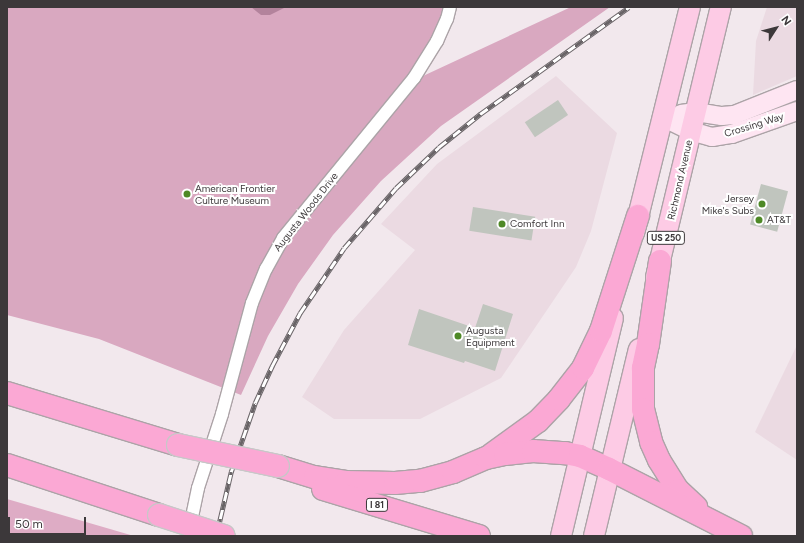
<!DOCTYPE html>
<style>
body{margin:0}
#map{position:relative;width:804px;height:543px;overflow:hidden;background:#f2e8ed;font-family:Figtree,sans-serif}
div>[style]{position:absolute}
.built>*{inset:0;background:#ebdae2}
.green>*{inset:0;background:#d9a8c0}
.forest>*{inset:0;background:#deacc5}
.water>*{inset:0;background:#b3839c}
.building>*{inset:0;background:#c0c5be;transform-origin:0 0}
.roads{filter:drop-shadow(1px 0 #aca3a7) drop-shadow(-1px 0 #aca3a7) drop-shadow(0 1px #aca3a7) drop-shadow(0 -1px #aca3a7)}
.street>*{height:12px;margin:-6px;padding:0 6px;transform-origin:6px;border-radius:6px;background:#fff}
.secondary>*{height:18px;margin:-9px;padding:0 9px;transform-origin:9px;border-radius:9px;background:#fee5f2}
.primary>*{height:20px;margin:-10px;padding:0 10px;transform-origin:10px;border-radius:10px;background:#fdcbe5}
.highway>*{height:22px;margin:-11px;padding:0 11px;transform-origin:11px;border-radius:11px;background:#fba8d4}
.rail>*{height:4.5px;margin-top:-2.25px;transform-origin:0;background:repeating-linear-gradient(90deg,#fff 0 9px,#696467 0 18px);box-sizing:border-box;border-block:1px solid #696467}
.bridges{filter:drop-shadow(1px 0 #c8c7c8) drop-shadow(-1px 0 #c8c7c8) drop-shadow(0 1px #c8c7c8) drop-shadow(0 -1px #c8c7c8)}
.highway-bridge>*{height:22px;margin:-11px;padding:0 11px;transform-origin:11px;border-radius:11px;background:#fba8d4}
.dots>*{width:11px;height:11px;translate:-50% -50%;box-sizing:border-box;border:2px solid #fff;border-radius:50%}
span{translate:-50% -50%;white-space:nowrap;text-align:center;line-height:1.15;-webkit-text-stroke:4px #fff;paint-order:stroke}
.shield-label span{padding:1px 3px;background:#fff;border:1px solid;border-radius:3px;-webkit-text-stroke-width:0}
.shield-label{font-size:9px;color:#3c383a;font-weight:700}
.street-label{font-size:10px;color:#3c383a}
.poi-label{font-size:10px;color:#3c383a}
.left{translate:0 -50%;text-align:left}
.right{translate:-100% -50%;text-align:right}
.frame{position:absolute;inset:0;border:8px solid #3c383a;pointer-events:none}
.north{position:absolute;left:756px;top:8px;width:40px;height:40px;-webkit-text-stroke:3px #fff;paint-order:stroke;rotate:54deg;font-size:11px;font-weight:700;line-height:16px;text-align:center;color:#3c383a}
.north::after{content:'';display:block;margin:auto;width:14px;height:18px;background:#3c383a;clip-path:polygon(50% 0,100% 100%,50% 72%,0 100%)}
.scale{position:absolute;left:8px;top:517px;width:78px;height:18px;box-sizing:border-box;border:2px solid #3c383a;border-top:0;padding-left:5px;font-size:12px;line-height:14px;white-space:nowrap;color:#3c383a;-webkit-text-stroke:3px #fff;paint-order:stroke}
</style>
<div id="map">
<div class="built">
<i style="clip-path:polygon(767px 7px,797px 7px,797px 76px,753px 95px,756px 41px)"></i>
<i style="clip-path:polygon(556px 76px,617px 133px,591px 231px,576px 267px,501px 378px,420px 419px,334px 419px,302px 397px,344px 330px,415px 250px,381px 224px,437px 164px)"></i>
<i style="clip-path:polygon(797px 345px,797px 460px,755px 432px)"></i>
</div>
<div class="green">
<i style="clip-path:polygon(7px 7px,455px 7px,444px 42px,423px 76px,571px 7px,610px 7px,441px 126px,381px 181px,333px 235px,298px 284px,268px 336px,241px 395px,99px 339px,7px 315px)"></i>
</div>
<div class="forest">
<i style="clip-path:polygon(7px 499px,134px 536px,7px 536px)"></i>
</div>
<div class="water">
<i style="clip-path:polygon(251px 7px,286px 7px,270px 15px,261px 15px)"></i>
</div>
<div class="building">
<i style="left:558px;top:100px;width:18px;height:40px;rotate:56deg"></i>
<i style="left:761px;top:184px;width:28px;height:42px;rotate:15deg"></i>
<i style="left:473px;top:207px;width:63px;height:24px;rotate:9deg"></i>
<i style="clip-path:polygon(483px 304px,513px 314px,495px 371px,465px 361px,464px 363px,408px 345px,419px 309px,475px 328px)"></i>
</div>
<div class="roads">
<div class="street">
<i style="left:188px;top:536px;width:49px;rotate:-78.2deg"></i>
<i style="left:198px;top:488px;width:78px;rotate:-72deg"></i>
<i style="left:222px;top:414px;width:115px;rotate:-74.9deg"></i>
<i style="left:252px;top:303px;width:37px;rotate:-68deg"></i>
<i style="left:266px;top:269px;width:35px;rotate:-61deg"></i>
<i style="left:283px;top:238px;width:207px;rotate:-50.7deg"></i>
<i style="left:414px;top:78px;width:44px;rotate:-58.1deg"></i>
<i style="left:437px;top:41px;width:24px;rotate:-66deg"></i>
<i style="left:447px;top:19px;width:12px;rotate:-76deg"></i>
</div>
<div class="secondary">
<i style="left:681px;top:114px;width:15px;rotate:-8deg"></i>
<i style="left:696px;top:112px;width:26px;rotate:9deg"></i>
<i style="left:722px;top:116px;width:12px;rotate:-5deg"></i>
<i style="left:734px;top:115px;width:68px;rotate:-21.6deg"></i>
<i style="left:662px;top:117px;width:32px;rotate:26deg"></i>
<i style="left:691px;top:131px;width:22px;rotate:16deg"></i>
<i style="left:712px;top:137px;width:20px;rotate:-9deg"></i>
<i style="left:732px;top:134px;width:69px;rotate:-19.5deg"></i>
</div>
<div class="primary">
<i style="left:634px;top:233px;width:233px;rotate:-76.1deg"></i>
<i style="left:656px;top:277px;width:278px;rotate:-76.5deg"></i>
<i style="left:561px;top:536px;width:224px;rotate:-76.6deg"></i>
<i style="left:594px;top:536px;width:192px;rotate:-76.5deg"></i>
</div>
<div class="highway">
<i style="left:660px;top:261px;width:84px;rotate:98.2deg"></i>
<i style="left:648px;top:344px;width:25px;rotate:102deg"></i>
<i style="left:643px;top:368px;width:41px;rotate:90deg"></i>
<i style="left:643px;top:409px;width:34px;rotate:76deg"></i>
<i style="left:651px;top:442px;width:20px;rotate:66deg"></i>
<i style="left:659px;top:460px;width:36px;rotate:58deg"></i>
<i style="left:678px;top:490px;width:25px;rotate:43deg"></i>
<i style="left:7px;top:393px;width:179px;rotate:16.9deg"></i>
<i style="left:491px;top:455px;width:58px;rotate:-35.9deg"></i>
<i style="left:538px;top:421px;width:30px;rotate:-46deg"></i>
<i style="left:559px;top:399px;width:39px;rotate:-52deg"></i>
<i style="left:583px;top:368px;width:41px;rotate:-64.1deg"></i>
<i style="left:601px;top:331px;width:121px;rotate:-72.2deg"></i>
<i style="left:7px;top:465px;width:160px;rotate:18.2deg"></i>
<i style="left:278px;top:466px;width:39px;rotate:17deg"></i>
<i style="left:315px;top:477px;width:31px;rotate:9deg"></i>
<i style="left:346px;top:482px;width:49px;rotate:1.2deg"></i>
<i style="left:395px;top:483px;width:25px;rotate:-5deg"></i>
<i style="left:420px;top:481px;width:34px;rotate:-15deg"></i>
<i style="left:453px;top:472px;width:36px;rotate:-23deg"></i>
<i style="left:486px;top:458px;width:19px;rotate:-12deg"></i>
<i style="left:505px;top:454px;width:28px;rotate:-6deg"></i>
<i style="left:533px;top:451px;width:32px;rotate:4deg"></i>
<i style="left:565px;top:453px;width:15px;rotate:11deg"></i>
<i style="left:580px;top:456px;width:32px;rotate:24deg"></i>
<i style="left:609px;top:469px;width:148px;rotate:26.9deg"></i>
<i style="left:323px;top:489px;width:163px;rotate:16.8deg"></i>
</div>
</div>
<div class="rail">
<i style="left:216px;top:536px;width:66px;rotate:-76.8deg"></i>
<i style="left:231px;top:472px;width:73px;rotate:-70.8deg"></i>
<i style="left:255px;top:403px;width:41px;rotate:-65.3deg"></i>
<i style="left:272px;top:366px;width:60px;rotate:-62.2deg"></i>
<i style="left:300px;top:313px;width:78px;rotate:-55.9deg"></i>
<i style="left:344px;top:248px;width:79px;rotate:-49.1deg"></i>
<i style="left:396px;top:188px;width:59px;rotate:-43.6deg"></i>
<i style="left:439px;top:147px;width:53px;rotate:-38.8deg"></i>
<i style="left:480px;top:114px;width:183px;rotate:-35.7deg"></i>
</div>
<div class="bridges">
<div class="highway-bridge">
<i style="left:178px;top:445px;width:102px;rotate:11.9deg"></i>
<i style="left:159px;top:515px;width:68px;rotate:17.9deg"></i>
</div>
</div>
<div class="dots">
<i style="left:187px;top:194px;background:#4e8926"></i>
<i style="left:762px;top:204px;background:#4e8926"></i>
<i style="left:759px;top:220px;background:#4e8926"></i>
<i style="left:502px;top:224px;background:#4e8926"></i>
<i style="left:458px;top:336px;background:#4e8926"></i>
</div>
<div class="shield-label">
<span style="left:666px;top:238px">US 250</span>
<span style="left:377px;top:505px">I 81</span>
</div>
<div class="street-label">
<span style="left:754px;top:125px;rotate:-17deg">Crossing Way</span>
<span style="left:680px;top:180px;rotate:-77deg">Richmond Avenue</span>
<span style="left:306px;top:212px;rotate:-52deg">Augusta Woods Drive</span>
</div>
<div class="poi-label">
<span class="left" style="left:195px;top:194px">American Frontier<br>Culture Museum</span>
<span class="right" style="left:754px;top:204px">Jersey<br>Mike's Subs</span>
<span class="left" style="left:767px;top:220px">AT&amp;T</span>
<span class="left" style="left:510px;top:224px">Comfort Inn</span>
<span class="left" style="left:466px;top:336px">Augusta<br>Equipment</span>
</div>
<div class="frame"></div>
<div class="north">N</div>
<div class="scale">50 m</div>
</div>
